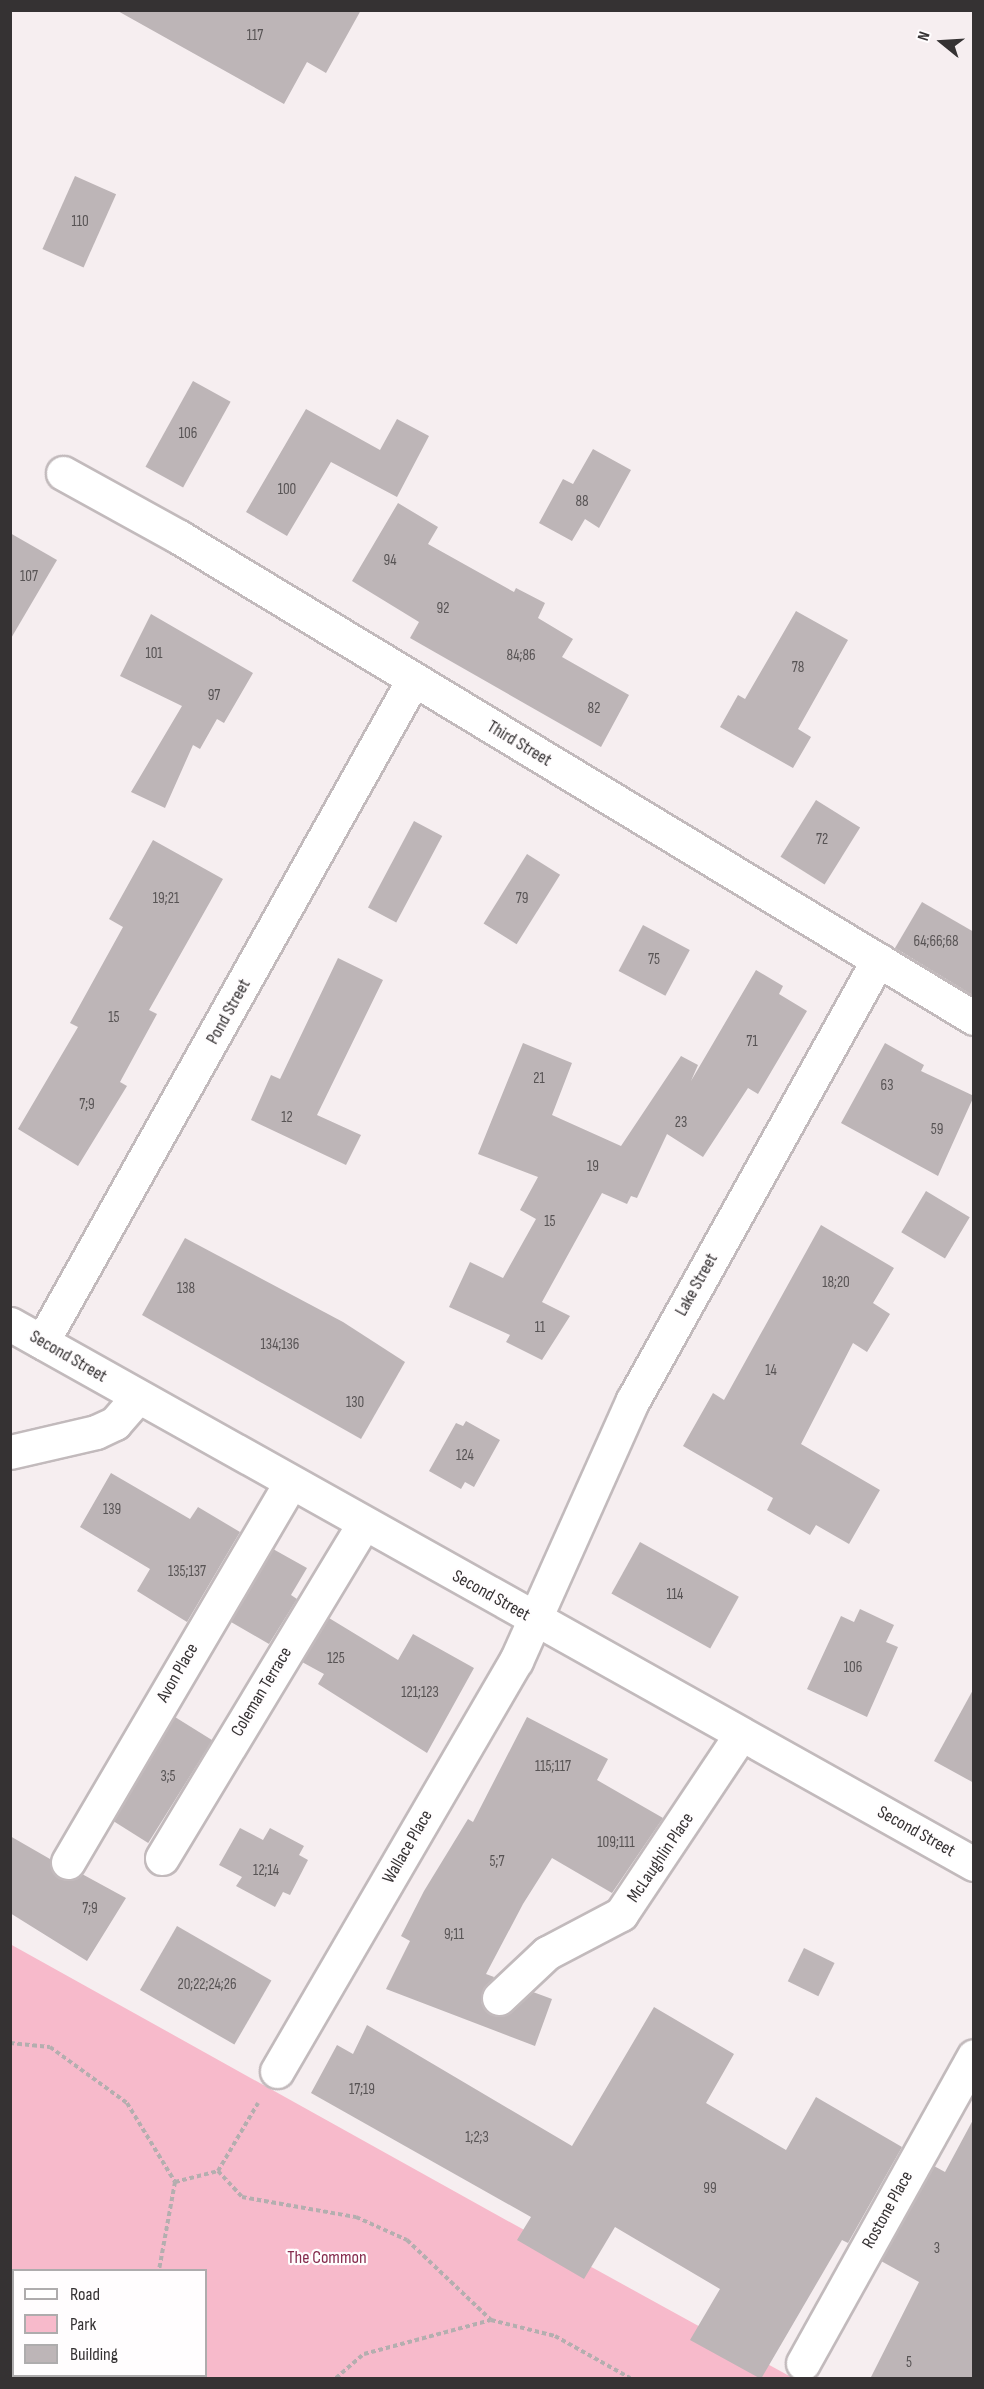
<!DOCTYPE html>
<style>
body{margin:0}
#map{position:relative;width:984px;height:2389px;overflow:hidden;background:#f6eef0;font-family:"Sofia Sans Condensed",sans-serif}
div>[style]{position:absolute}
.green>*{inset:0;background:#f7bacb}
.building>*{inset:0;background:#bdb5b7;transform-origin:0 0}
.path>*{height:4px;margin-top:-2px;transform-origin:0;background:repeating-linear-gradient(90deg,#b4aeaf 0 4.5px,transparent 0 7.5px)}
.roads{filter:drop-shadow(2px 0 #c2babc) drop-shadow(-2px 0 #c2babc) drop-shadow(0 2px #c2babc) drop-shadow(0 -2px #c2babc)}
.minor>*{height:33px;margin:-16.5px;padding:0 16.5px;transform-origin:16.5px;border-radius:16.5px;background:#fff}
span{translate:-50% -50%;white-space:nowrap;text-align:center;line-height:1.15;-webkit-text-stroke:4.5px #fffdfe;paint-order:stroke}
.number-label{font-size:15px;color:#575354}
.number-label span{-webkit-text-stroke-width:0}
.street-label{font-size:18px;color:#353233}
.park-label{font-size:18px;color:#852b4d}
.frame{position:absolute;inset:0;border:12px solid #353233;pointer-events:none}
.legend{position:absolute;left:12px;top:2269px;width:195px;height:108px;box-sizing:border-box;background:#fffdfe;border:2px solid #aeacad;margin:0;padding:8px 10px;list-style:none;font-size:18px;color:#353233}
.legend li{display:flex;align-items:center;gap:12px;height:30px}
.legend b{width:30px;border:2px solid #aeacad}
.north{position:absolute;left:912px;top:12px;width:60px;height:60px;-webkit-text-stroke:4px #fffdfe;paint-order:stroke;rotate:288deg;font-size:16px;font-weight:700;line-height:24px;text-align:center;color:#353233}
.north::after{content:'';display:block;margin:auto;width:21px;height:27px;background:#353233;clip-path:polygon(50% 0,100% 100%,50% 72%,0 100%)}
</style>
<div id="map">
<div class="green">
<i style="clip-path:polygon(evenodd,10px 1944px,506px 2220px,793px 2378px,11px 2378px,10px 1944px,14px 2270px,206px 2270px,206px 2376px,14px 2376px,14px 2270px)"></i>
</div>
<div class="building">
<i style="clip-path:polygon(116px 10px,361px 10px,326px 73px,307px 62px,284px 104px)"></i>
<i style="left:75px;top:176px;width:45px;height:80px;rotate:24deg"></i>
<i style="left:193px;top:381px;width:43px;height:98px;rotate:29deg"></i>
<i style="clip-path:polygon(306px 409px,380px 450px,397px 419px,429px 436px,397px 497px,331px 462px,287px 536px,246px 512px)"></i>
<i style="clip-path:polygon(593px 449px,631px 470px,599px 528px,585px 519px,572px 541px,539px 523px,563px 479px,573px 484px)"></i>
<i style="clip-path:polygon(398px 503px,438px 527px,428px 544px,514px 592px,516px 588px,545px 603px,538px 618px,573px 639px,562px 657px,629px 695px,601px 747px,410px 638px,419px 622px,352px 581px)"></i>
<i style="clip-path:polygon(10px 533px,57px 560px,10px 640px)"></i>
<i style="clip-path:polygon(796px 611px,848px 640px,798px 729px,811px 737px,793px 768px,720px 727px,738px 695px,745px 699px)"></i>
<i style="clip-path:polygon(151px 614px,253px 673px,224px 723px,217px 719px,200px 749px,193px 745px,165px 808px,131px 792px,182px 706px,120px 676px)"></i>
<i style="left:816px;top:800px;width:52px;height:67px;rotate:32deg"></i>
<i style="left:414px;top:821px;width:32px;height:98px;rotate:28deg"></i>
<i style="clip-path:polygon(153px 840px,223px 879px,149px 1010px,157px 1014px,120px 1082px,127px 1086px,78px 1166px,18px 1129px,78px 1027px,70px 1023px,123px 927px,109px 919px)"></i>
<i style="left:527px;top:854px;width:39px;height:82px;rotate:32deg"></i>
<i style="clip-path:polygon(922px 902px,974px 932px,974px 996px,895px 948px)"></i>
<i style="left:643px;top:925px;width:53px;height:52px;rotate:28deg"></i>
<i style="clip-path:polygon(338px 958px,383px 980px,317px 1115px,361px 1135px,346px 1165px,251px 1120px,271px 1075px,280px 1079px)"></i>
<i style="clip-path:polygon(756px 970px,783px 986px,779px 994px,807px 1011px,758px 1094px,748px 1088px,703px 1157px,667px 1134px,637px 1198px,631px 1196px,627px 1204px,602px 1193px,542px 1302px,570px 1316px,542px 1360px,506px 1342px,510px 1335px,449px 1307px,470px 1262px,503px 1278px,536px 1219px,520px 1210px,538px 1177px,478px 1154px,523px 1043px,572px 1063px,552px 1115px,621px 1146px,681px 1056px,698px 1065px,691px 1081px)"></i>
<i style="clip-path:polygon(885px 1043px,924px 1065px,921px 1071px,974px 1096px,938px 1176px,841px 1123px)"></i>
<i style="left:926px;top:1191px;width:51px;height:48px;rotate:31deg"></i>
<i style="clip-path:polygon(821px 1225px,894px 1268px,873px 1303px,890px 1314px,867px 1352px,853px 1343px,801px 1444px,880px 1490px,849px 1544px,816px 1525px,810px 1535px,767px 1510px,773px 1498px,683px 1446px,713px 1393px,724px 1400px)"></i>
<i style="clip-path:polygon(185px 1238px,343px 1322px,405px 1362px,361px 1439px,142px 1315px)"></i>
<i style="clip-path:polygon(466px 1421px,500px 1440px,474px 1487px,465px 1482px,461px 1489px,429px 1471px,456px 1423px,463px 1426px)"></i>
<i style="clip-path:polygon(111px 1473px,190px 1519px,198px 1507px,240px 1532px,187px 1622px,137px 1591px,150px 1569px,80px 1527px)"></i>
<i style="left:640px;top:1542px;width:113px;height:59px;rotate:29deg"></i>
<i style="clip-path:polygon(273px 1549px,307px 1568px,291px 1595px,297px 1599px,269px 1644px,231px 1622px)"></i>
<i style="clip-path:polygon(860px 1609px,894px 1625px,886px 1642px,898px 1647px,867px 1717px,807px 1689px,841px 1616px,854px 1622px)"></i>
<i style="clip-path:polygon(329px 1618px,398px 1660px,413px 1634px,474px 1668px,427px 1753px,318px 1684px,324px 1674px,302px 1662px)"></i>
<i style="clip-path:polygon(974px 1688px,974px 1783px,934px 1761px)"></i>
<i style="left:175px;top:1717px;width:44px;height:121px;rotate:32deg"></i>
<i style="clip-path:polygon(527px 1717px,608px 1759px,597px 1780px,663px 1818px,612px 1893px,552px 1858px,523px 1904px,486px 1974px,494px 1977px,481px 2002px,486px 2011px,503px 2016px,533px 1992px,552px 1999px,535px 2046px,386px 1989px,410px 1941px,401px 1936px,424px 1891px,468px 1819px,473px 1822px)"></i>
<i style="clip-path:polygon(240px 1828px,263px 1840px,270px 1828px,304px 1846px,299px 1855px,308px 1860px,290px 1895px,283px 1892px,275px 1907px,236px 1886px,242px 1877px,219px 1865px)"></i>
<i style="clip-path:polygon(10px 1836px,50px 1859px,59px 1878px,82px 1874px,126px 1898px,87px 1961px,10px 1913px)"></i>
<i style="left:177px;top:1926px;width:109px;height:74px;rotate:30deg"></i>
<i style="left:804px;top:1948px;width:34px;height:37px;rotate:26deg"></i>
<i style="clip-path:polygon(654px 2007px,734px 2054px,706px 2103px,786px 2150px,816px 2097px,902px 2147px,848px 2243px,842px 2240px,761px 2379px,690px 2340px,720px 2289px,615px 2227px,584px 2279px,517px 2240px,531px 2217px,311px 2093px,337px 2045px,353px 2054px,367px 2025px,572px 2146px)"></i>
<i style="clip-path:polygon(974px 2118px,974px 2379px,870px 2379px,919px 2282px,881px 2261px,934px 2166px,945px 2172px)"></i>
</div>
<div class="path">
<i style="left:10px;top:2043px;width:40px;rotate:5.7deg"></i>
<i style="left:50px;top:2047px;width:95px;rotate:36deg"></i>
<i style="left:127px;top:2103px;width:92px;rotate:58.7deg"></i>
<i style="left:175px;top:2182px;width:89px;rotate:100.3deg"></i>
<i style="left:218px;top:2171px;width:35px;rotate:47deg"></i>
<i style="left:242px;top:2197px;width:116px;rotate:10deg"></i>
<i style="left:356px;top:2217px;width:56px;rotate:24.3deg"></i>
<i style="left:407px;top:2240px;width:116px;rotate:43.6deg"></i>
<i style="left:175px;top:2182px;width:44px;rotate:-14.3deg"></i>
<i style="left:218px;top:2171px;width:79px;rotate:-59.5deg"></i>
<i style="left:146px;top:2376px;width:2px;rotate:90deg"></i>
<i style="left:48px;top:2378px;width:5px;rotate:-22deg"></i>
<i style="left:336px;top:2378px;width:37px;rotate:-41deg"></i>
<i style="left:364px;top:2354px;width:131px;rotate:-15deg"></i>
<i style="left:491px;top:2320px;width:66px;rotate:14deg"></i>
<i style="left:555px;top:2336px;width:86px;rotate:29.2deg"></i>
</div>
<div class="roads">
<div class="minor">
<i style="left:63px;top:473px;width:132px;rotate:28.9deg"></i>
<i style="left:179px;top:537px;width:929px;rotate:31.18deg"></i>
<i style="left:10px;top:1324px;width:1105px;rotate:29.26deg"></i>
<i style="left:42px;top:1342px;width:759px;rotate:-60.73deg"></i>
<i style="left:10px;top:1452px;width:88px;rotate:-13.1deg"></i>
<i style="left:96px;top:1432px;width:21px;rotate:-25deg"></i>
<i style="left:115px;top:1423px;width:33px;rotate:-49deg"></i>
<i style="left:162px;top:1858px;width:389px;rotate:-58.9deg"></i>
<i style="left:68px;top:1862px;width:437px;rotate:-59.6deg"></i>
<i style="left:499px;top:1998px;width:66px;rotate:-43.2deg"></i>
<i style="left:547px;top:1953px;width:84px;rotate:-27.8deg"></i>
<i style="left:621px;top:1914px;width:216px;rotate:-56.3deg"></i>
<i style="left:277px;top:2071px;width:475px;rotate:-59.8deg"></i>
<i style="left:516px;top:1661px;width:286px;rotate:-65.9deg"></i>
<i style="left:633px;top:1400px;width:504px;rotate:-60.89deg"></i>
<i style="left:803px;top:2363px;width:351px;rotate:-60.9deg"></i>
</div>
</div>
<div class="number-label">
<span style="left:255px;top:36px">117</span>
<span style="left:80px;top:222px">110</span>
<span style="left:188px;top:434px">106</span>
<span style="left:287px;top:490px">100</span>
<span style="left:582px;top:502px">88</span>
<span style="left:390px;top:561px">94</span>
<span style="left:29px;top:577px">107</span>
<span style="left:443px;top:609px">92</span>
<span style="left:154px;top:654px">101</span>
<span style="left:521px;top:656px">84;86</span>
<span style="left:798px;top:668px">78</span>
<span style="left:214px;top:696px">97</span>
<span style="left:594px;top:709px">82</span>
<span style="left:822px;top:840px">72</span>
<span style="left:166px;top:899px">19;21</span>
<span style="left:522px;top:899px">79</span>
<span style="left:936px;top:942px">64;66;68</span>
<span style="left:654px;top:960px">75</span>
<span style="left:114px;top:1018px">15</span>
<span style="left:752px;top:1042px">71</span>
<span style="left:539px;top:1079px">21</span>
<span style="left:887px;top:1086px">63</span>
<span style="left:87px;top:1105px">7;9</span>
<span style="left:287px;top:1118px">12</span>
<span style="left:681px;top:1123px">23</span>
<span style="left:937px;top:1130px">59</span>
<span style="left:593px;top:1167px">19</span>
<span style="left:550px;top:1222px">15</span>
<span style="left:836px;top:1283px">18;20</span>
<span style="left:186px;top:1289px">138</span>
<span style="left:540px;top:1328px">11</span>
<span style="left:280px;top:1345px">134;136</span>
<span style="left:771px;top:1371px">14</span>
<span style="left:355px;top:1403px">130</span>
<span style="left:465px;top:1456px">124</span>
<span style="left:112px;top:1510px">139</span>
<span style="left:187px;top:1572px">135;137</span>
<span style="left:675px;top:1595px">114</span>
<span style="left:336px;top:1659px">125</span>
<span style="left:853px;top:1668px">106</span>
<span style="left:420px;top:1693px">121;123</span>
<span style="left:553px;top:1767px">115;117</span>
<span style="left:168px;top:1777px">3;5</span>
<span style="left:616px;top:1843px">109;111</span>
<span style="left:497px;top:1862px">5;7</span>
<span style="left:266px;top:1871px">12;14</span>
<span style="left:90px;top:1909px">7;9</span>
<span style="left:454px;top:1935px">9;11</span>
<span style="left:207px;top:1985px">20;22;24;26</span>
<span style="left:362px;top:2090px">17;19</span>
<span style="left:477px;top:2138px">1;2;3</span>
<span style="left:710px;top:2189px">99</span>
<span style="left:937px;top:2249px">3</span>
<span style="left:909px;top:2363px">5</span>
</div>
<div class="street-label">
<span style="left:519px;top:744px;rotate:31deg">Third Street</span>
<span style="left:229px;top:1012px;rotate:-61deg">Pond Street</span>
<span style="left:697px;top:1285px;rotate:-61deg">Lake Street</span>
<span style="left:68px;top:1357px;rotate:30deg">Second Street</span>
<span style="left:491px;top:1596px;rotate:29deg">Second Street</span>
<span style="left:178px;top:1673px;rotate:-60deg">Avon Place</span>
<span style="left:262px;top:1692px;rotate:-59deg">Coleman Terrace</span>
<span style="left:916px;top:1832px;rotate:29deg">Second Street</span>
<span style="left:408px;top:1847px;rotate:-60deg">Wallace Place</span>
<span style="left:661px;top:1858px;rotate:-56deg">McLaughlin Place</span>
<span style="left:888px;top:2210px;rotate:-61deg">Rostone Place</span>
</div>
<div class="park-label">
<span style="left:327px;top:2258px">The Common</span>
</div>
<div class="frame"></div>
<ul class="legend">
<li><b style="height:8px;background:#fff"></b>Road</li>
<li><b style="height:16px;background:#f7bacb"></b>Park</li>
<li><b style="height:16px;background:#bdb5b7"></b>Building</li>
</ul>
<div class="north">N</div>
</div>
